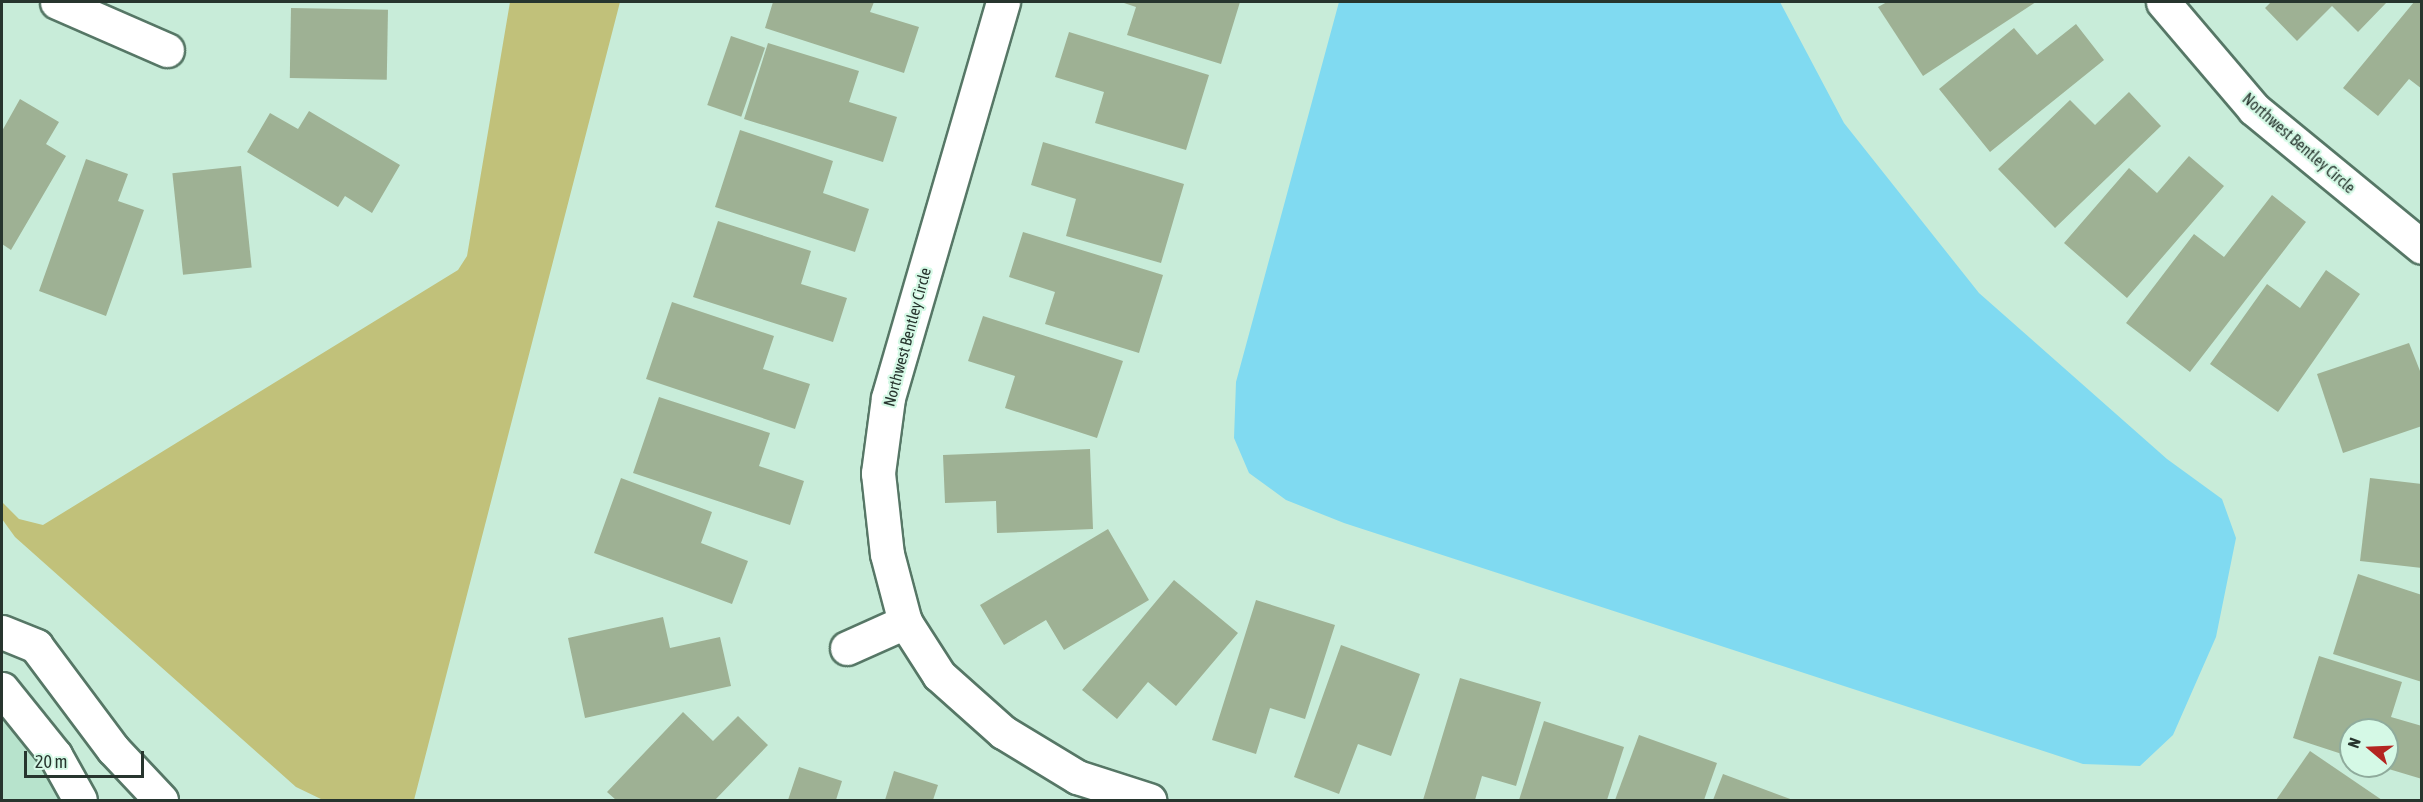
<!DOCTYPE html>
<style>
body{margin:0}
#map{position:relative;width:2423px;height:802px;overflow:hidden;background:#c8ecd9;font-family:"Asap Condensed",sans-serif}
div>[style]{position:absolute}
.built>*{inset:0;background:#b7e3cc}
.green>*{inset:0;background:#c1c17a}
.water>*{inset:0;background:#80daf1}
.building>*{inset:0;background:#9eb194;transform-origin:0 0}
.roads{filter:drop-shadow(2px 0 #567766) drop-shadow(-2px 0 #567766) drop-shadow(0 2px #567766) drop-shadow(0 -2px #567766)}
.minor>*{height:33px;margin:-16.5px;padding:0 16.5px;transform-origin:16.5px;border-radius:16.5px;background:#fff}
.tertiary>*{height:33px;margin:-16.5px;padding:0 16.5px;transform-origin:16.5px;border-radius:16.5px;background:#fff}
span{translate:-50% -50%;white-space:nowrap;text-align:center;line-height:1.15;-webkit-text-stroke:4.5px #d5f9e6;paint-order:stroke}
.street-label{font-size:16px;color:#27352e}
.frame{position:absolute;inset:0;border:3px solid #27352e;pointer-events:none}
.north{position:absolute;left:2339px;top:718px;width:60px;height:60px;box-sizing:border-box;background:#d5f9e6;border:2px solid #8fab9c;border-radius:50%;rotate:289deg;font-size:16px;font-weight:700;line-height:24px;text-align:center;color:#27352e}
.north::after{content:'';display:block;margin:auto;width:21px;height:27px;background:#b42521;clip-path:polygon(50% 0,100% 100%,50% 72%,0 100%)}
.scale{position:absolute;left:24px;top:751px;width:120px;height:27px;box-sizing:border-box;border:3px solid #27352e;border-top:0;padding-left:8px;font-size:18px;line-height:21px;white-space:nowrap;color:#27352e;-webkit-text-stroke:4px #d5f9e6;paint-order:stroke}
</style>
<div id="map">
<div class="built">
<i style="clip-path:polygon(2px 717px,94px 800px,2px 800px)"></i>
</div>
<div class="green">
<i style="clip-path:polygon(510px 2px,620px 2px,414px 800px,323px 800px,296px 787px,15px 537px,2px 519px,2px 502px,19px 519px,43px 525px,458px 270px,467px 256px)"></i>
</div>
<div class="water">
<i style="clip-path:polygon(1339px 2px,1780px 2px,1844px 123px,1979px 293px,2167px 459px,2222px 499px,2236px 538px,2216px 637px,2173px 735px,2140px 766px,2083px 764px,1344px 523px,1286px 500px,1249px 473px,1234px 438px,1236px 382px)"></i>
</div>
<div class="building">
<i style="clip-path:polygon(773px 2px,874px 2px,870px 12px,919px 27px,904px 73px,765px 28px)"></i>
<i style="clip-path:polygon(1121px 2px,1240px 2px,1221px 64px,1127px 35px,1136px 7px)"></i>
<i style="clip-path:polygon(1887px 2px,2036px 2px,1923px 76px,1878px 7px)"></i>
<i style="clip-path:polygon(2271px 2px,2387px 2px,2358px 32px,2332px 6px,2297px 41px,2265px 8px)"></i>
<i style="clip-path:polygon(2414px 2px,2422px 2px,2422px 89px,2409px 79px,2378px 116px,2343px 88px)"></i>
<i style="left:291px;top:8px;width:97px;height:70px;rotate:1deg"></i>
<i style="clip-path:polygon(2076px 24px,2104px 60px,1990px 152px,1939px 89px,2014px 28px,2037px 55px)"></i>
<i style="clip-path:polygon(1069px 32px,1209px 75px,1186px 150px,1095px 123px,1104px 92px,1055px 77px)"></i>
<i style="left:731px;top:36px;width:36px;height:73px;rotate:19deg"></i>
<i style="clip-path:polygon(768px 43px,859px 71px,849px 102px,897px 117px,883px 162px,744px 119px)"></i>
<i style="clip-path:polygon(2129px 92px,2161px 126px,2055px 228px,1998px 169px,2070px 100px,2095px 125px)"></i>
<i style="clip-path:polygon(20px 99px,59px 122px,46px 144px,66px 156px,11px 250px,2px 244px,2px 131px)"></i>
<i style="clip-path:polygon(309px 111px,400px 165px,372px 213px,345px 196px,338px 207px,247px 152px,270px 113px,298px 129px)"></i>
<i style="clip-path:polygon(740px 130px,833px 161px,823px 193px,869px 209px,855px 252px,715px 207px)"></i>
<i style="clip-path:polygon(1043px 142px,1184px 184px,1161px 263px,1066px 236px,1076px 199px,1031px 185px)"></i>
<i style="clip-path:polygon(2189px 156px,2224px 186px,2127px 298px,2064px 243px,2129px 168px,2157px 193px)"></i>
<i style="clip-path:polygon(86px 159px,128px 174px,118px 201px,144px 210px,106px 316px,39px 291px)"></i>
<i style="left:241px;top:166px;width:102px;height:69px;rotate:84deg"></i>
<i style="clip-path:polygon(2272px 195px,2306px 222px,2190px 372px,2126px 323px,2194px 234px,2224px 257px)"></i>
<i style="clip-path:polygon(718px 221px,811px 251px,801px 284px,847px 298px,833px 342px,693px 297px)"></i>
<i style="clip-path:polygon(1023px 232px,1163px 275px,1139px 353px,1045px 324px,1055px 292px,1009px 277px)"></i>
<i style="clip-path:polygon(2326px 270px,2360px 294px,2278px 412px,2210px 364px,2267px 284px,2300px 308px)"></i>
<i style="clip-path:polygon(672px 302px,774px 336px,763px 369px,810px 384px,795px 429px,646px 379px)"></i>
<i style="clip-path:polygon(983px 316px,1123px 361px,1097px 438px,1005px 408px,1015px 376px,968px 361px)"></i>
<i style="clip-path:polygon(2409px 343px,2422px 376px,2422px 426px,2343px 453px,2317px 374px)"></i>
<i style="clip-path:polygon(659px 397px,770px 433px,759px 466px,804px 481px,790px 525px,633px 473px)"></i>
<i style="clip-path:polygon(1090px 449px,1093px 529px,997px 533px,996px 501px,945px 503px,943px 455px)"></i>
<i style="clip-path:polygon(621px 478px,712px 512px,701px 543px,748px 561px,732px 604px,594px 553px)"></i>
<i style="clip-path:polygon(2370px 478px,2422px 484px,2422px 568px,2360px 561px)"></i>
<i style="clip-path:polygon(1108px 529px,1149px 600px,1064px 650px,1046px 620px,1004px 645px,980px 605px)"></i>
<i style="clip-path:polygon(2358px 574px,2422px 595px,2422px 682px,2333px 654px)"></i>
<i style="clip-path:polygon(1174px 580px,1238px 633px,1176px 706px,1148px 682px,1117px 719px,1082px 690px)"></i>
<i style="clip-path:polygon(1256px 600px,1335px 625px,1305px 719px,1270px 708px,1256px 754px,1212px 740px)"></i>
<i style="clip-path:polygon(663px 617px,670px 648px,720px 637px,731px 686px,585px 718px,568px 638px)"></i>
<i style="clip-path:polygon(1341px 645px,1420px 674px,1391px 756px,1358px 744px,1339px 794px,1294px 777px)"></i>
<i style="clip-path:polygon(2319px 656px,2402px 682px,2391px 717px,2422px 726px,2422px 779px,2382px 767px,2387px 766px,2387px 730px,2351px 730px,2351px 757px,2293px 738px)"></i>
<i style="clip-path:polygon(1460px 678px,1541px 702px,1516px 786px,1482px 776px,1475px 800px,1423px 800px)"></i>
<i style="clip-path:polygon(683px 712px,713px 741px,738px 716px,768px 745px,715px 800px,616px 800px,607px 792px)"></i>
<i style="clip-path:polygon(1544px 721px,1624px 747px,1607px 800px,1519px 800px)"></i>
<i style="clip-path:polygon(1639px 735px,1717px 763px,1704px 800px,1615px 800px)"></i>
<i style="clip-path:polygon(2310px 751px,2382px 800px,2276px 800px)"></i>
<i style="clip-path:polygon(799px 767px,842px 781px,836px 800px,788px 800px)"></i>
<i style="clip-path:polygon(894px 771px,938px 785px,933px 800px,885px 800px)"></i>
<i style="clip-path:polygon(1723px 774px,1793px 800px,1713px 800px)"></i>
</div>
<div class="roads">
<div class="minor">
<i style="left:57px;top:2px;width:120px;rotate:23.6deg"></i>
<i style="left:1003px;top:2px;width:412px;rotate:106.2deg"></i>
<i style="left:888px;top:398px;width:76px;rotate:97.6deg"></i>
<i style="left:878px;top:473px;width:81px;rotate:83.7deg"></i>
<i style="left:887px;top:554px;width:70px;rotate:75.2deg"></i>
<i style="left:905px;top:622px;width:63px;rotate:57.3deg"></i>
<i style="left:939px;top:675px;width:86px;rotate:41.7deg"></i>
<i style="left:1003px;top:732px;width:87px;rotate:31.3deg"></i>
<i style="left:1077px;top:777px;width:76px;rotate:17.7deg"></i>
<i style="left:2163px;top:2px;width:140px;rotate:49.6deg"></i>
<i style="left:2254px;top:109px;width:217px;rotate:39.4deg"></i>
<i style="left:847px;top:648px;width:64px;rotate:-24.1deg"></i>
</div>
<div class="tertiary">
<i style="left:2px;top:632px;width:37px;rotate:22deg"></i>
<i style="left:36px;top:646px;width:129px;rotate:53.2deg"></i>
<i style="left:113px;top:749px;width:70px;rotate:46.7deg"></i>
<i style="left:2px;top:689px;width:85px;rotate:51.2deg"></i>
<i style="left:55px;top:755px;width:51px;rotate:60.9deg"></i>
</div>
</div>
<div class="street-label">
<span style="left:2299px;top:143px;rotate:41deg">Northwest Bentley Circle</span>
<span style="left:907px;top:337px;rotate:-75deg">Northwest Bentley Circle</span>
</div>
<div class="frame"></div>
<div class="north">N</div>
<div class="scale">20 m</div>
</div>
